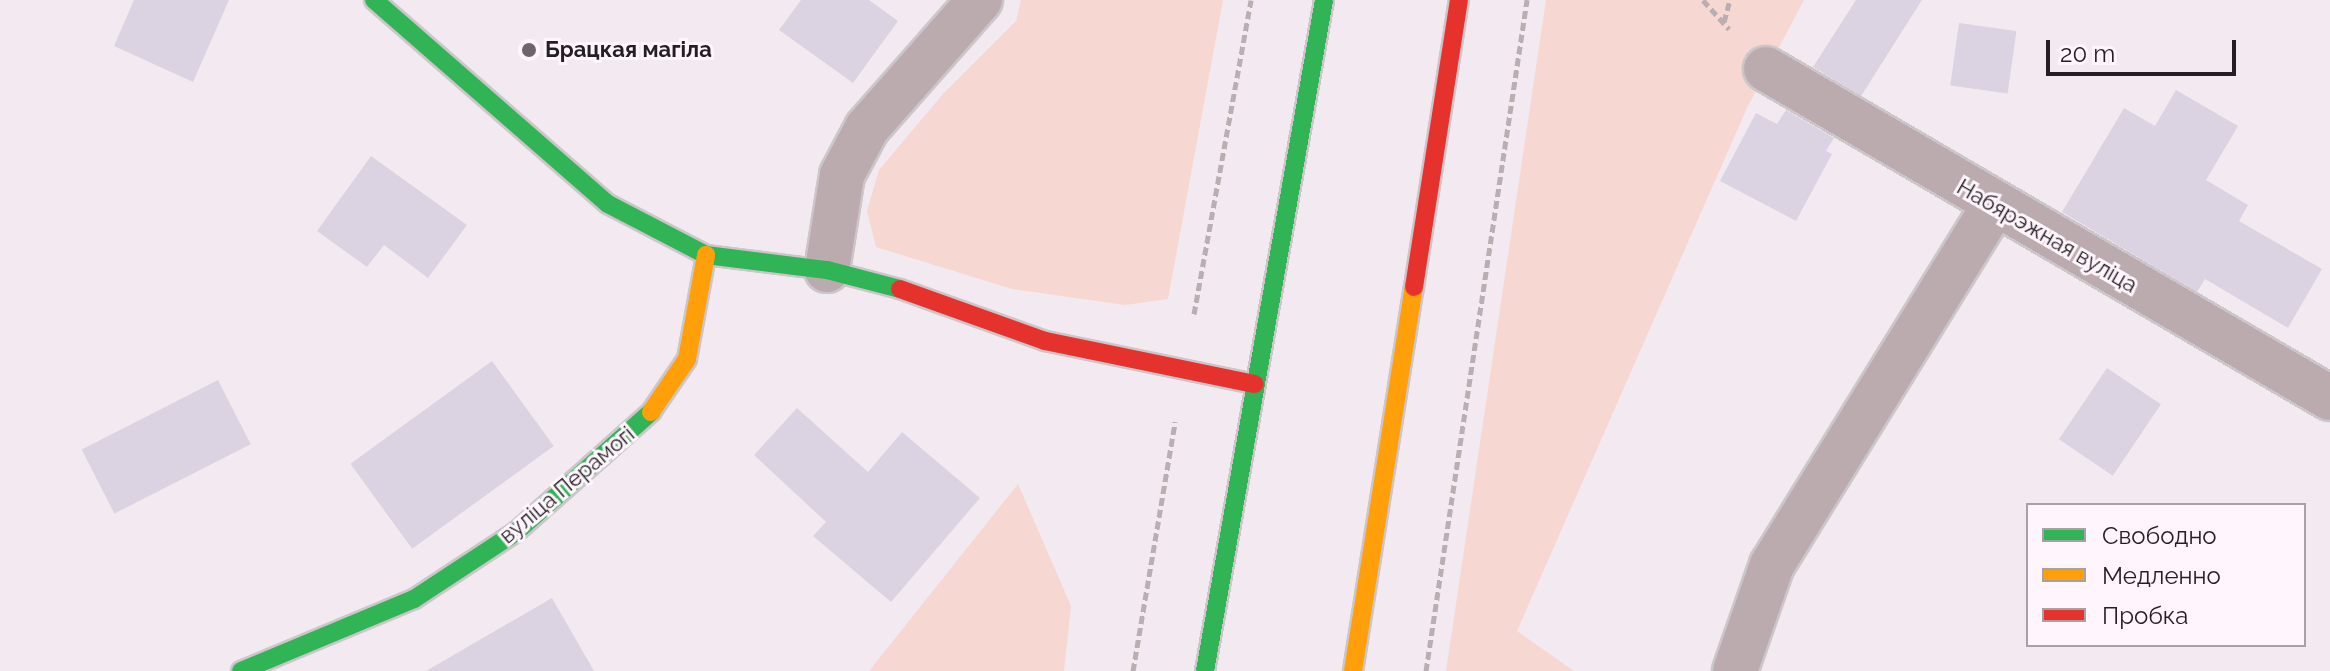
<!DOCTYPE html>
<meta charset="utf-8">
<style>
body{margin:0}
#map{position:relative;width:2330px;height:671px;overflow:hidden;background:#f2eaf0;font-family:Raleway,sans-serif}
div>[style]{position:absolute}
.green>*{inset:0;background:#f7d7d1}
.building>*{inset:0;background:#dcd3e2;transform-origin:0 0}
.path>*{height:5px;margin-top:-2.5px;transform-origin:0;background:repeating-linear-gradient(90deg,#b9aeb2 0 8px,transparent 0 12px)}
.roads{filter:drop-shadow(2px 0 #ccc6ca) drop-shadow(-2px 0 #ccc6ca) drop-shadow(0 2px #ccc6ca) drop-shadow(0 -2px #ccc6ca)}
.street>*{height:44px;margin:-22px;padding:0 22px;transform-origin:22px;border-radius:22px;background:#bbabaf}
.fast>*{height:18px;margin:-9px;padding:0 9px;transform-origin:9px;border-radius:9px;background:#30b455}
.slow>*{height:18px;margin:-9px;padding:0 9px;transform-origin:9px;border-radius:9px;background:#ff9f0a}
.jam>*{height:18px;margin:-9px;padding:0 9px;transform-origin:9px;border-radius:9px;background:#e5322d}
.dots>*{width:22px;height:22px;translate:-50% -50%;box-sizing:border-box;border:4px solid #fef6fc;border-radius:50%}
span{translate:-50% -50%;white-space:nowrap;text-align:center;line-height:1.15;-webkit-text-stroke:6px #fef6fc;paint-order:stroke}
.poi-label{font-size:22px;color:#241f22;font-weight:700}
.left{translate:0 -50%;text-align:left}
.street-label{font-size:22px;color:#241f22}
.legend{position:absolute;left:2026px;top:503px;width:280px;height:144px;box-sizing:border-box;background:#fef6fc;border:2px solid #a7a0a5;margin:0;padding:10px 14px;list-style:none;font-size:24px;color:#241f22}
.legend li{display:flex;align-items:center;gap:16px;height:40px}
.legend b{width:40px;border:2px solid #a7a0a5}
.scale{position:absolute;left:2046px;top:40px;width:190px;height:36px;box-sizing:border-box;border:4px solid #241f22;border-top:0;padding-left:10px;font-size:24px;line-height:28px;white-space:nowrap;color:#241f22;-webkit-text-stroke:6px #fef6fc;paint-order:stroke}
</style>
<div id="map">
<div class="green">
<i style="clip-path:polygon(1021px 0,1223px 0,1168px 299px,1125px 305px,1012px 289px,876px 247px,867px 211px,879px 170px,943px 94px,1016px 21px)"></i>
<i style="clip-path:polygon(1546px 0,1804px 0,1747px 108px,1517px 631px,1574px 671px,1446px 671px)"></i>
<i style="clip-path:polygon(1018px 484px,1071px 606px,1064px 671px,869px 671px)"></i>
</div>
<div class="building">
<i style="clip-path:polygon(134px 0,229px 0,193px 82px,114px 46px)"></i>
<i style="clip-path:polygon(801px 0,869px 0,898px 21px,853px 83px,779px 30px)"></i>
<i style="clip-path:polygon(1856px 0,1922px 0,1861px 96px,1813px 67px)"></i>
<i style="left:1959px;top:23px;width:58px;height:63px;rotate:8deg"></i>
<i style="clip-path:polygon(2176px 90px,2238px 126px,2206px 180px,2248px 205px,2239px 221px,2322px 269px,2288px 328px,2205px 279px,2197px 292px,2062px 212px,2124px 108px,2155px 126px)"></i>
<i style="clip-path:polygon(1786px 110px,1834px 138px,1826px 151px,1832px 154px,1796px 221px,1720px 181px,1756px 113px,1777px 124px)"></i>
<i style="clip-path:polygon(371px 156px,467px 225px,428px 278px,384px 245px,367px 267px,317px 231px)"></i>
<i style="left:492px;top:361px;width:105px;height:175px;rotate:54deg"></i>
<i style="left:2107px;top:368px;width:65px;height:86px;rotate:34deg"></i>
<i style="left:218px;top:380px;width:72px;height:153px;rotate:63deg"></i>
<i style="clip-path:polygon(797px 408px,868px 472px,902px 432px,980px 498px,891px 602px,813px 536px,826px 522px,754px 455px)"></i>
<i style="clip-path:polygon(552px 598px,594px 671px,426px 671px)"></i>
</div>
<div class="path">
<i style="left:1703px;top:0;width:39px;rotate:48deg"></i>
<i style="left:1724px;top:22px;width:23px;rotate:-75deg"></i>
<i style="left:1194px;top:314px;width:319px;rotate:-79.7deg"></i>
<i style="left:1133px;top:671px;width:253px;rotate:-80.4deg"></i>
<i style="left:1426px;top:671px;width:679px;rotate:-81.44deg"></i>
</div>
<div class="roads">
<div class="street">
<i style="left:1766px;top:69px;width:653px;rotate:30.26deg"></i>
<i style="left:827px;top:270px;width:96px;rotate:-81deg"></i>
<i style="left:842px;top:175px;width:53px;rotate:-62deg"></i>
<i style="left:867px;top:128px;width:171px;rotate:-48.6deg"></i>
<i style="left:1735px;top:671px;width:112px;rotate:-70.8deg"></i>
<i style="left:1772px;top:565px;width:422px;rotate:-58.3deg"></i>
</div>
<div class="fast">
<i style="left:374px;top:0;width:310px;rotate:41.1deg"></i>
<i style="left:608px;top:204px;width:110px;rotate:27.5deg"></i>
<i style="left:706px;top:255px;width:122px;rotate:7.1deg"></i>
<i style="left:827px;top:270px;width:75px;rotate:14.6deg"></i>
<i style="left:241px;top:671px;width:187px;rotate:-22.6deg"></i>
<i style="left:414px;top:599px;width:122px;rotate:-33.3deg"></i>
<i style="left:516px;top:532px;width:181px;rotate:-41.6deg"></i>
<i style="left:1205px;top:671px;width:681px;rotate:-79.94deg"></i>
</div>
<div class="slow">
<i style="left:651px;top:412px;width:64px;rotate:-55.8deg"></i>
<i style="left:687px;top:359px;width:106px;rotate:-79.6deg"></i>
<i style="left:1353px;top:671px;width:389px;rotate:-81deg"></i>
</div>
<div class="jam">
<i style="left:1414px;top:287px;width:291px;rotate:-81.1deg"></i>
<i style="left:900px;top:289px;width:154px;rotate:19.7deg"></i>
<i style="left:1045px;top:341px;width:214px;rotate:11.6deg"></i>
</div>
</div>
<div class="dots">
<i style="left:529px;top:50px;background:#6c666a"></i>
</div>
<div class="poi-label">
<span class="left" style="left:545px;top:50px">Брацкая магіла</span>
</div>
<div class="street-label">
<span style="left:2047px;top:236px;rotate:30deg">Набярэжная вуліца</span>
<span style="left:567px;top:485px;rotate:-40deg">вуліца Перамогі</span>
</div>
<ul class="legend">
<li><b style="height:10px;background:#30b455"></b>Свободно</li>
<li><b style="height:10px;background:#ff9f0a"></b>Медленно</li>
<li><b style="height:10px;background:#e5322d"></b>Пробка</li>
</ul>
<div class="scale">20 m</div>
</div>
